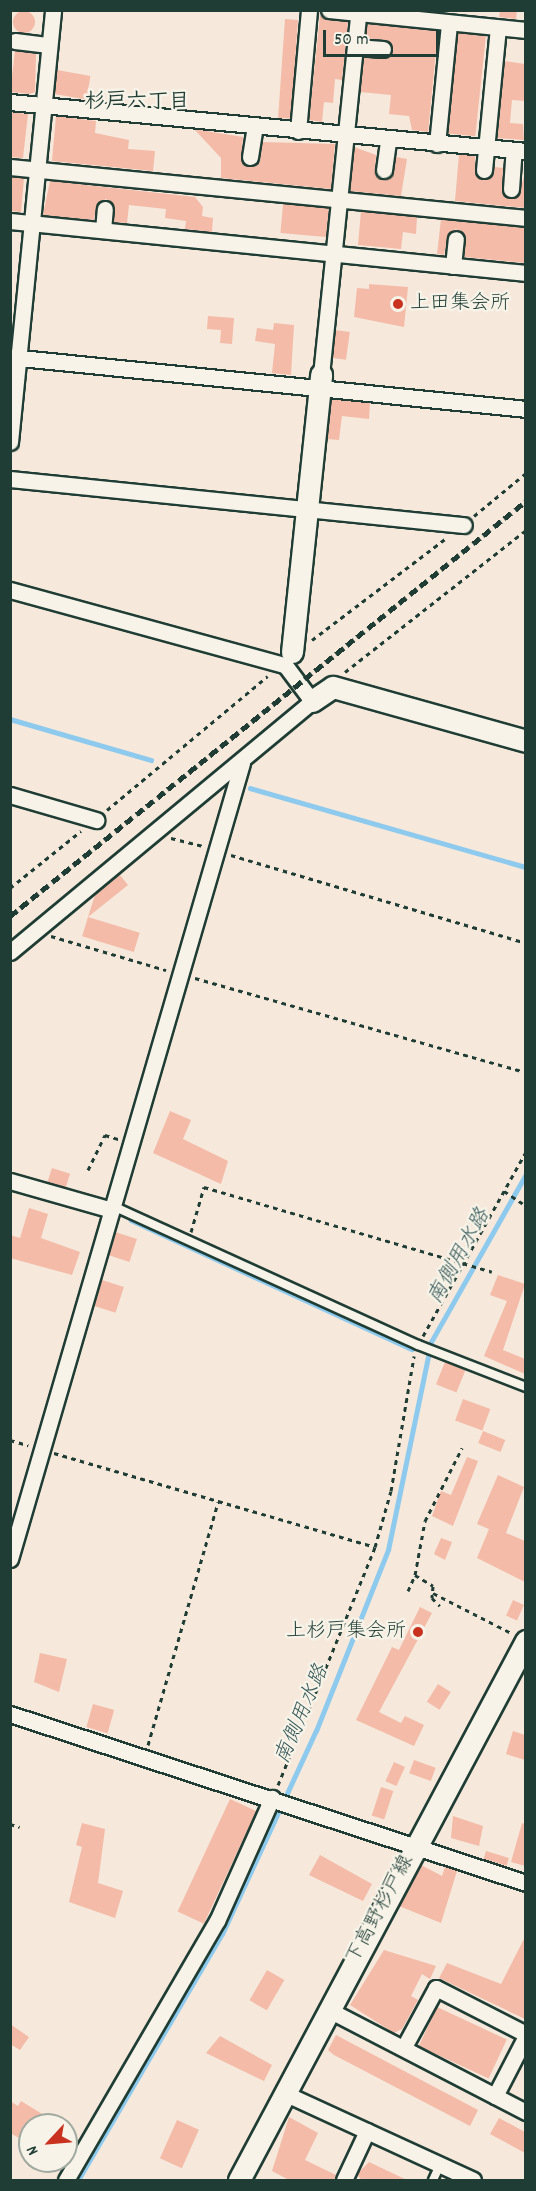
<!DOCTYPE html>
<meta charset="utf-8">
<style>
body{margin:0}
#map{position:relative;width:536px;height:2191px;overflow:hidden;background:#f6e8db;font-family:Dekko,"Klee One",sans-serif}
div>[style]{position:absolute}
.stream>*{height:4.5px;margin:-2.25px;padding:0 2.25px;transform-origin:2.25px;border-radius:2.25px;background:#8dcaed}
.building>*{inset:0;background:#f3bba8;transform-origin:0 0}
.round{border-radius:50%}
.path>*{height:3px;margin-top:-1.5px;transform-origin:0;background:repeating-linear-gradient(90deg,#1f3d34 0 4.5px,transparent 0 9px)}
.roads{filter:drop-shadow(2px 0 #1f3d34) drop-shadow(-2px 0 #1f3d34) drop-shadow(0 2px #1f3d34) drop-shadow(0 -2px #1f3d34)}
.lane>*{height:8px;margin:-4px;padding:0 4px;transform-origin:4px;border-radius:4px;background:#f7f3e8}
.street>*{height:15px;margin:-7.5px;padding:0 7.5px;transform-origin:7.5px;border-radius:7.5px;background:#f7f3e8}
.secondary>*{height:21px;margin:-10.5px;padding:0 10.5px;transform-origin:10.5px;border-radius:10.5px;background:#f7f3e8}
.rail>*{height:4.5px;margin-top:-2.25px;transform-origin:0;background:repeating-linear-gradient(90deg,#1f3d34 0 9px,transparent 0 13.5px)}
.dots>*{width:16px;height:16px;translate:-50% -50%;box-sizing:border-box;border:3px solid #f7f3e8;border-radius:50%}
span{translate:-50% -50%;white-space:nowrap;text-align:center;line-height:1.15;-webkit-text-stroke:5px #f7f3e8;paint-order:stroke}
.poi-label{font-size:20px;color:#1f3d34}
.left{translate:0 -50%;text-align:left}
.right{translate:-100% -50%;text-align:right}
.street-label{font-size:20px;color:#1f3d34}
.neighbourhood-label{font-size:21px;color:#1f3d34;font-weight:700}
.water-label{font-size:21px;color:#355959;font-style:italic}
.frame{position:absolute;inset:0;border:12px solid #1f3d34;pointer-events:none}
.north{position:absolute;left:18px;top:2113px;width:60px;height:60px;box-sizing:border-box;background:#f7f3e8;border:2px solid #a1aaa0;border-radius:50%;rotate:244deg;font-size:16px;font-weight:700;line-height:24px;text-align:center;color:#1f3d34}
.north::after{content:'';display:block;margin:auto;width:21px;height:27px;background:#c8321e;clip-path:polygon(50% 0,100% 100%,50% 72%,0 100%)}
.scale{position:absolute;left:323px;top:30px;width:116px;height:27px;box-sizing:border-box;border:3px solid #1f3d34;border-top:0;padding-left:8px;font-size:18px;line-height:21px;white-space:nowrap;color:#1f3d34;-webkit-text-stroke:4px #f7f3e8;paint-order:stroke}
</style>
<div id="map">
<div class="stream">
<i style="left:10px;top:719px;width:147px;rotate:16.2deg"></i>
<i style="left:250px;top:788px;width:287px;rotate:16deg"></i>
<i style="left:131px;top:1220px;width:309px;rotate:24.7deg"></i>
<i style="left:78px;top:2180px;width:285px;rotate:-59.7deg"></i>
<i style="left:222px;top:1934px;width:224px;rotate:-65.2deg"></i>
<i style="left:316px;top:1731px;width:195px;rotate:-68.3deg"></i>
<i style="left:388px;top:1550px;width:212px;rotate:-78.3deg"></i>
<i style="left:431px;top:1342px;width:193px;rotate:-60.5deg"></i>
</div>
<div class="building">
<i style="clip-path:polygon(500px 10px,517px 10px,516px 19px,499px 17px)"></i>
<i class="round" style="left:13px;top:11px;width:22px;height:22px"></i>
<i style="clip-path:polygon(320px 16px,348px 22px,342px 80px,335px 79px,333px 103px,324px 102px,322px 122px,309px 120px)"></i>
<i style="left:285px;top:19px;width:13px;height:99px;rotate:4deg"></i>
<i style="clip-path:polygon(367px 24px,438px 31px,428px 132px,412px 130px,409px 116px,389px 114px,391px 95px,360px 92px,364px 57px,387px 58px,393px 50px,388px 41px,366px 38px)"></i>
<i style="left:458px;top:33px;width:28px;height:101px;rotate:6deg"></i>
<i style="clip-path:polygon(15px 51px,36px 53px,35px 92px,30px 94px,10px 92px)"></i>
<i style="clip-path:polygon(504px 61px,525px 64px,525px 101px,512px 100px,510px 123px,523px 124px,524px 140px,497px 138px)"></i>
<i style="left:57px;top:70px;width:34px;height:24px;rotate:10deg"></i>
<i style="clip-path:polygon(10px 112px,28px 114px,23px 158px,10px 157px)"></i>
<i style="clip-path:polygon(56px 116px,96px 121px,95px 133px,129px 140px,128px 149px,155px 151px,153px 171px,52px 161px)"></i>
<i style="clip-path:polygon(194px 129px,243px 137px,241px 160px,249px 167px,258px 163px,262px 142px,335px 144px,331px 189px,221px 178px,221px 158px)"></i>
<i style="clip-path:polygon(354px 147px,376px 155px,375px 173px,382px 180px,392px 175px,396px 157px,407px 159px,401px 196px,350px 191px)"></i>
<i style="clip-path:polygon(459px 154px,475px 156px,475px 173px,482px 180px,492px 176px,494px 167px,503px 168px,502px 193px,510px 199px,519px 194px,525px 173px,525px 208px,455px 201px)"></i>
<i style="clip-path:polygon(10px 177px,24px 178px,21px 212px,10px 211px)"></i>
<i style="clip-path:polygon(50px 181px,195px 197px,203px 207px,202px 216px,213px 218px,212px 232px,185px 229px,186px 221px,165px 218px,166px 209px,129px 205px,127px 223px,114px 222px,114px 206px,106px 199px,97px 204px,94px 220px,43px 215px)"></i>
<i style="left:283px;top:204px;width:46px;height:29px;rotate:5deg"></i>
<i style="clip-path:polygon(361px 211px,417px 217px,416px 234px,403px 232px,401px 249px,358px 245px)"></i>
<i style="clip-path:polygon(441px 219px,525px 228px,525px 263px,464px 257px,465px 236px,456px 229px,448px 234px,444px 255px,437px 254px)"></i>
<i style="clip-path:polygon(369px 284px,408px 287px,404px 327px,354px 317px,357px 288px,369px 289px)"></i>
<i style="clip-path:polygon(208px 316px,234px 318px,232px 344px,220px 343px,221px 330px,207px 329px)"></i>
<i style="clip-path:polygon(274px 323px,294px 325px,291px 375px,272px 373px,275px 344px,255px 341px,257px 328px,273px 330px)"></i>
<i style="left:335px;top:330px;width:15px;height:28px;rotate:8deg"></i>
<i style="clip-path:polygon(331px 399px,370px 403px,369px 419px,342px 416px,339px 440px,327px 439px)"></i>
<i style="clip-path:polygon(120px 875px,128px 885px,88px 917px,95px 895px)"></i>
<i style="left:88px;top:917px;width:54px;height:20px;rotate:17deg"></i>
<i style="clip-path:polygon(170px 1111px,191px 1120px,183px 1139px,228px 1161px,221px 1184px,153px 1153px)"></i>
<i style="left:52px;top:1168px;width:19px;height:15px;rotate:18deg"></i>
<i style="clip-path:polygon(29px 1208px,48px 1214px,41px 1238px,80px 1252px,72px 1275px,10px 1258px,10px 1235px,20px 1238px)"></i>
<i style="left:115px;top:1232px;width:23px;height:24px;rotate:18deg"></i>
<i style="clip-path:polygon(498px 1275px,525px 1284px,503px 1350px,525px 1359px,525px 1374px,484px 1356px,507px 1301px,490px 1295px)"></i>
<i style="left:102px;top:1280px;width:23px;height:27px;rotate:18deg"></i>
<i style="left:445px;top:1362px;width:22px;height:24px;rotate:22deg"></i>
<i style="left:463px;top:1399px;width:29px;height:23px;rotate:20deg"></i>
<i style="left:483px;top:1431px;width:24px;height:13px;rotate:22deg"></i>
<i style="clip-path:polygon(467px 1457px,478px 1461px,453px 1526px,432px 1516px,441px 1491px,451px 1495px)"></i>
<i style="clip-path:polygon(498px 1475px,524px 1487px,506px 1533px,525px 1541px,525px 1582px,477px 1558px,489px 1529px,477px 1524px)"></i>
<i style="clip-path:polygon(441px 1538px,452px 1542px,445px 1560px,434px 1554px)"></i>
<i style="left:513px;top:1600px;width:12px;height:17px;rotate:24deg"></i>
<i style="clip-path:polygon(420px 1607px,432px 1613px,379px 1712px,401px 1723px,405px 1716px,424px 1725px,414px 1746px,356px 1720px,392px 1647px,399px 1650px)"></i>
<i style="clip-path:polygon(40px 1653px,67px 1659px,59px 1692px,34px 1682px)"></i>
<i style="left:438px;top:1684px;width:15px;height:21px;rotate:32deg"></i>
<i style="left:93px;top:1704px;width:22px;height:24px;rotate:16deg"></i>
<i style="clip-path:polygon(513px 1731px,525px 1735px,525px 1760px,506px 1754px)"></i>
<i style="left:414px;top:1760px;width:23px;height:14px;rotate:20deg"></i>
<i style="left:394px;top:1762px;width:12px;height:21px;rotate:24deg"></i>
<i style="left:381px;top:1787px;width:13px;height:30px;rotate:18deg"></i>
<i style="left:230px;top:1799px;width:29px;height:124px;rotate:25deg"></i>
<i style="clip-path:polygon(453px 1816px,483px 1826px,479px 1846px,451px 1838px)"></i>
<i style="clip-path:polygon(82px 1823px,105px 1829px,98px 1883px,123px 1891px,115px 1918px,69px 1902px,82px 1847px,76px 1845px)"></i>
<i style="clip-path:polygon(522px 1823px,525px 1824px,525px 1866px,511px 1862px)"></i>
<i style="left:486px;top:1851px;width:24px;height:8px;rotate:17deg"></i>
<i style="clip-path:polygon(320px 1855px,372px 1884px,363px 1901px,309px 1875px)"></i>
<i style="clip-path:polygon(421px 1865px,442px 1876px,445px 1867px,457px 1871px,441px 1923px,399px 1906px)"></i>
<i style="clip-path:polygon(525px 1937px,525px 2019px,439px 1978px,447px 1963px,501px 1984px)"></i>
<i style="clip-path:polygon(384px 1950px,436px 1966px,430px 1979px,422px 1974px,411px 1996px,418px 2000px,402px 2029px,394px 2033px,350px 2005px)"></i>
<i style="left:267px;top:1970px;width:20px;height:35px;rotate:30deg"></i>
<i style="left:437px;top:2007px;width:77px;height:43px;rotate:25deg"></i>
<i style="clip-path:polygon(10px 2024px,29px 2037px,20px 2050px,10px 2044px)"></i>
<i style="clip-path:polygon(336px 2035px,478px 2110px,470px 2126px,334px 2055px,328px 2050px)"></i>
<i style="clip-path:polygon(220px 2036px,272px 2065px,264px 2081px,206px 2053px)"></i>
<i style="clip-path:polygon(10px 2101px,18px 2106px,21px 2101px,60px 2125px,30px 2125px,30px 2144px,10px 2133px)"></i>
<i style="clip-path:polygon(289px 2117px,318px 2133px,305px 2160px,336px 2175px,334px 2181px,291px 2181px,272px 2171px)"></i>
<i style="clip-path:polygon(499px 2118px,525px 2132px,525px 2153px,490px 2134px)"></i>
<i style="left:177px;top:2120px;width:24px;height:42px;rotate:24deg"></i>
<i style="clip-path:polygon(369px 2162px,409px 2181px,362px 2181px,357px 2174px)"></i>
</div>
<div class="path">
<i style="left:474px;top:516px;width:67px;rotate:-39.6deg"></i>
<i style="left:312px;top:640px;width:167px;rotate:-37.2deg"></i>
<i style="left:345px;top:672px;width:230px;rotate:-38.1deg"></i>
<i style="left:107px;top:810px;width:209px;rotate:-39.8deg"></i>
<i style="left:171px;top:838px;width:32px;rotate:14deg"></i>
<i style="left:231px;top:855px;width:308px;rotate:16.6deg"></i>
<i style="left:10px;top:888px;width:91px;rotate:-38.8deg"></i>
<i style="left:51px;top:936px;width:120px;rotate:16.5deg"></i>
<i style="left:195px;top:978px;width:344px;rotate:15.9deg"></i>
<i style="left:88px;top:1170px;width:39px;rotate:-64deg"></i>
<i style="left:105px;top:1135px;width:14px;rotate:17deg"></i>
<i style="left:504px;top:1191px;width:27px;rotate:34deg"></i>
<i style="left:191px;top:1232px;width:47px;rotate:-73.9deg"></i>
<i style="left:204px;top:1187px;width:300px;rotate:16.4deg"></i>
<i style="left:423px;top:1336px;width:211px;rotate:-60.8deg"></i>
<i style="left:10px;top:1440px;width:19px;rotate:16deg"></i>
<i style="left:54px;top:1453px;width:334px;rotate:16.3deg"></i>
<i style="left:415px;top:1575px;width:55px;rotate:-79.5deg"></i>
<i style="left:425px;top:1521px;width:82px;rotate:-63.1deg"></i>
<i style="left:408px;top:1591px;width:17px;rotate:-66deg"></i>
<i style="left:415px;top:1575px;width:21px;rotate:31deg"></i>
<i style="left:433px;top:1586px;width:12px;rotate:95deg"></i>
<i style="left:432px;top:1598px;width:11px;rotate:45deg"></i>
<i style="left:433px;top:1593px;width:88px;rotate:27.1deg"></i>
<i style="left:148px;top:1745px;width:253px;rotate:-73.9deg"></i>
<i style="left:278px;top:1785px;width:257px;rotate:-67.8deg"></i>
<i style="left:375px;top:1547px;width:58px;rotate:-74.1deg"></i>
<i style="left:391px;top:1491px;width:137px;rotate:-80.3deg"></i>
<i style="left:10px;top:1824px;width:10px;rotate:17deg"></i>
</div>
<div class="roads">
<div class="lane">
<i style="left:113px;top:1206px;width:335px;rotate:24.5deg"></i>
<i style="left:418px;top:1345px;width:116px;rotate:21.3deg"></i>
<i style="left:433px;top:2180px;width:17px;rotate:-65deg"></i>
</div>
<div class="street">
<i style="left:329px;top:10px;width:198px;rotate:5.8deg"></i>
<i style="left:15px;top:41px;width:34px;rotate:7deg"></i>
<i style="left:355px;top:47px;width:28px;rotate:4deg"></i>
<i style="left:10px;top:102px;width:518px;rotate:5.42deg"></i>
<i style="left:298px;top:131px;width:121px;rotate:-84.8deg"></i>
<i style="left:437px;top:144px;width:122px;rotate:-84.3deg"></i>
<i style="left:250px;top:157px;width:30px;rotate:-81deg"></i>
<i style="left:10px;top:167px;width:519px;rotate:5.64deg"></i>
<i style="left:384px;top:170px;width:30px;rotate:-82deg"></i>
<i style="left:484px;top:170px;width:143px;rotate:-84.4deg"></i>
<i style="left:511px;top:189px;width:39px;rotate:-86deg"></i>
<i style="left:10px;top:221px;width:519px;rotate:5.75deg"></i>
<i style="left:103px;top:230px;width:21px;rotate:-85deg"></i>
<i style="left:453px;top:266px;width:27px;rotate:-84deg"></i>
<i style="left:10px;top:357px;width:519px;rotate:5.75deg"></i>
<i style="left:321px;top:375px;width:367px;rotate:-84.1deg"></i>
<i style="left:10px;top:442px;width:434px;rotate:-84.3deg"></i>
<i style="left:10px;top:479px;width:456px;rotate:5.8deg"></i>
<i style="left:10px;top:590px;width:285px;rotate:15.3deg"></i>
<i style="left:10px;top:795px;width:90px;rotate:16.2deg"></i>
<i style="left:10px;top:952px;width:393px;rotate:-39.7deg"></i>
<i style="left:312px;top:701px;width:45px;rotate:-126.9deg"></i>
<i style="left:10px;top:1181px;width:106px;rotate:15.9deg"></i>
<i style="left:10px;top:1559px;width:829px;rotate:-73.75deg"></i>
<i style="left:10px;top:1714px;width:543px;rotate:18.13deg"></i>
<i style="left:329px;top:2010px;width:222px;rotate:27.4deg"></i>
<i style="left:404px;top:2047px;width:67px;rotate:-61.5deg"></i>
<i style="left:436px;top:1988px;width:101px;rotate:27.1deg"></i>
<i style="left:284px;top:2093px;width:208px;rotate:24.7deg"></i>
<i style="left:495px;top:2096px;width:68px;rotate:-62.7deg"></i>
<i style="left:66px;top:2180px;width:300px;rotate:-59.8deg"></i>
<i style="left:217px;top:1921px;width:135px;rotate:-65.9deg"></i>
<i style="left:344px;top:2180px;width:54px;rotate:-64.9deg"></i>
</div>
<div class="secondary">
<i style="left:292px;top:652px;width:279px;rotate:-84deg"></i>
<i style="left:312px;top:701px;width:25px;rotate:-34deg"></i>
<i style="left:333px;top:687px;width:200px;rotate:15.6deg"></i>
<i style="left:239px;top:2180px;width:611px;rotate:-61.97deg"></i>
</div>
</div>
<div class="rail">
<i style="left:10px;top:916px;width:662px;rotate:-38.81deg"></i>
</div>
<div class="dots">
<i style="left:398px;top:304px;background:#c8321e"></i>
<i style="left:418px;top:1632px;background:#c8321e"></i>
</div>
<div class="poi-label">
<span class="left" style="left:410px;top:304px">上田集会所</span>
<span class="right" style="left:406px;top:1632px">上杉戸集会所</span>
</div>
<div class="street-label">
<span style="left:381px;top:1910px;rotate:-62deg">下高野杉戸線</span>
</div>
<div class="neighbourhood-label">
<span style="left:137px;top:103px">杉戸六丁目</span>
</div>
<div class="water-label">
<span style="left:460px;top:1257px;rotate:-61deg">南側用水路</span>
<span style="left:303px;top:1715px;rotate:-67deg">南側用水路</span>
</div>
<div class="frame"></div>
<div class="north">N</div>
<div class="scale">50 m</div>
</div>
